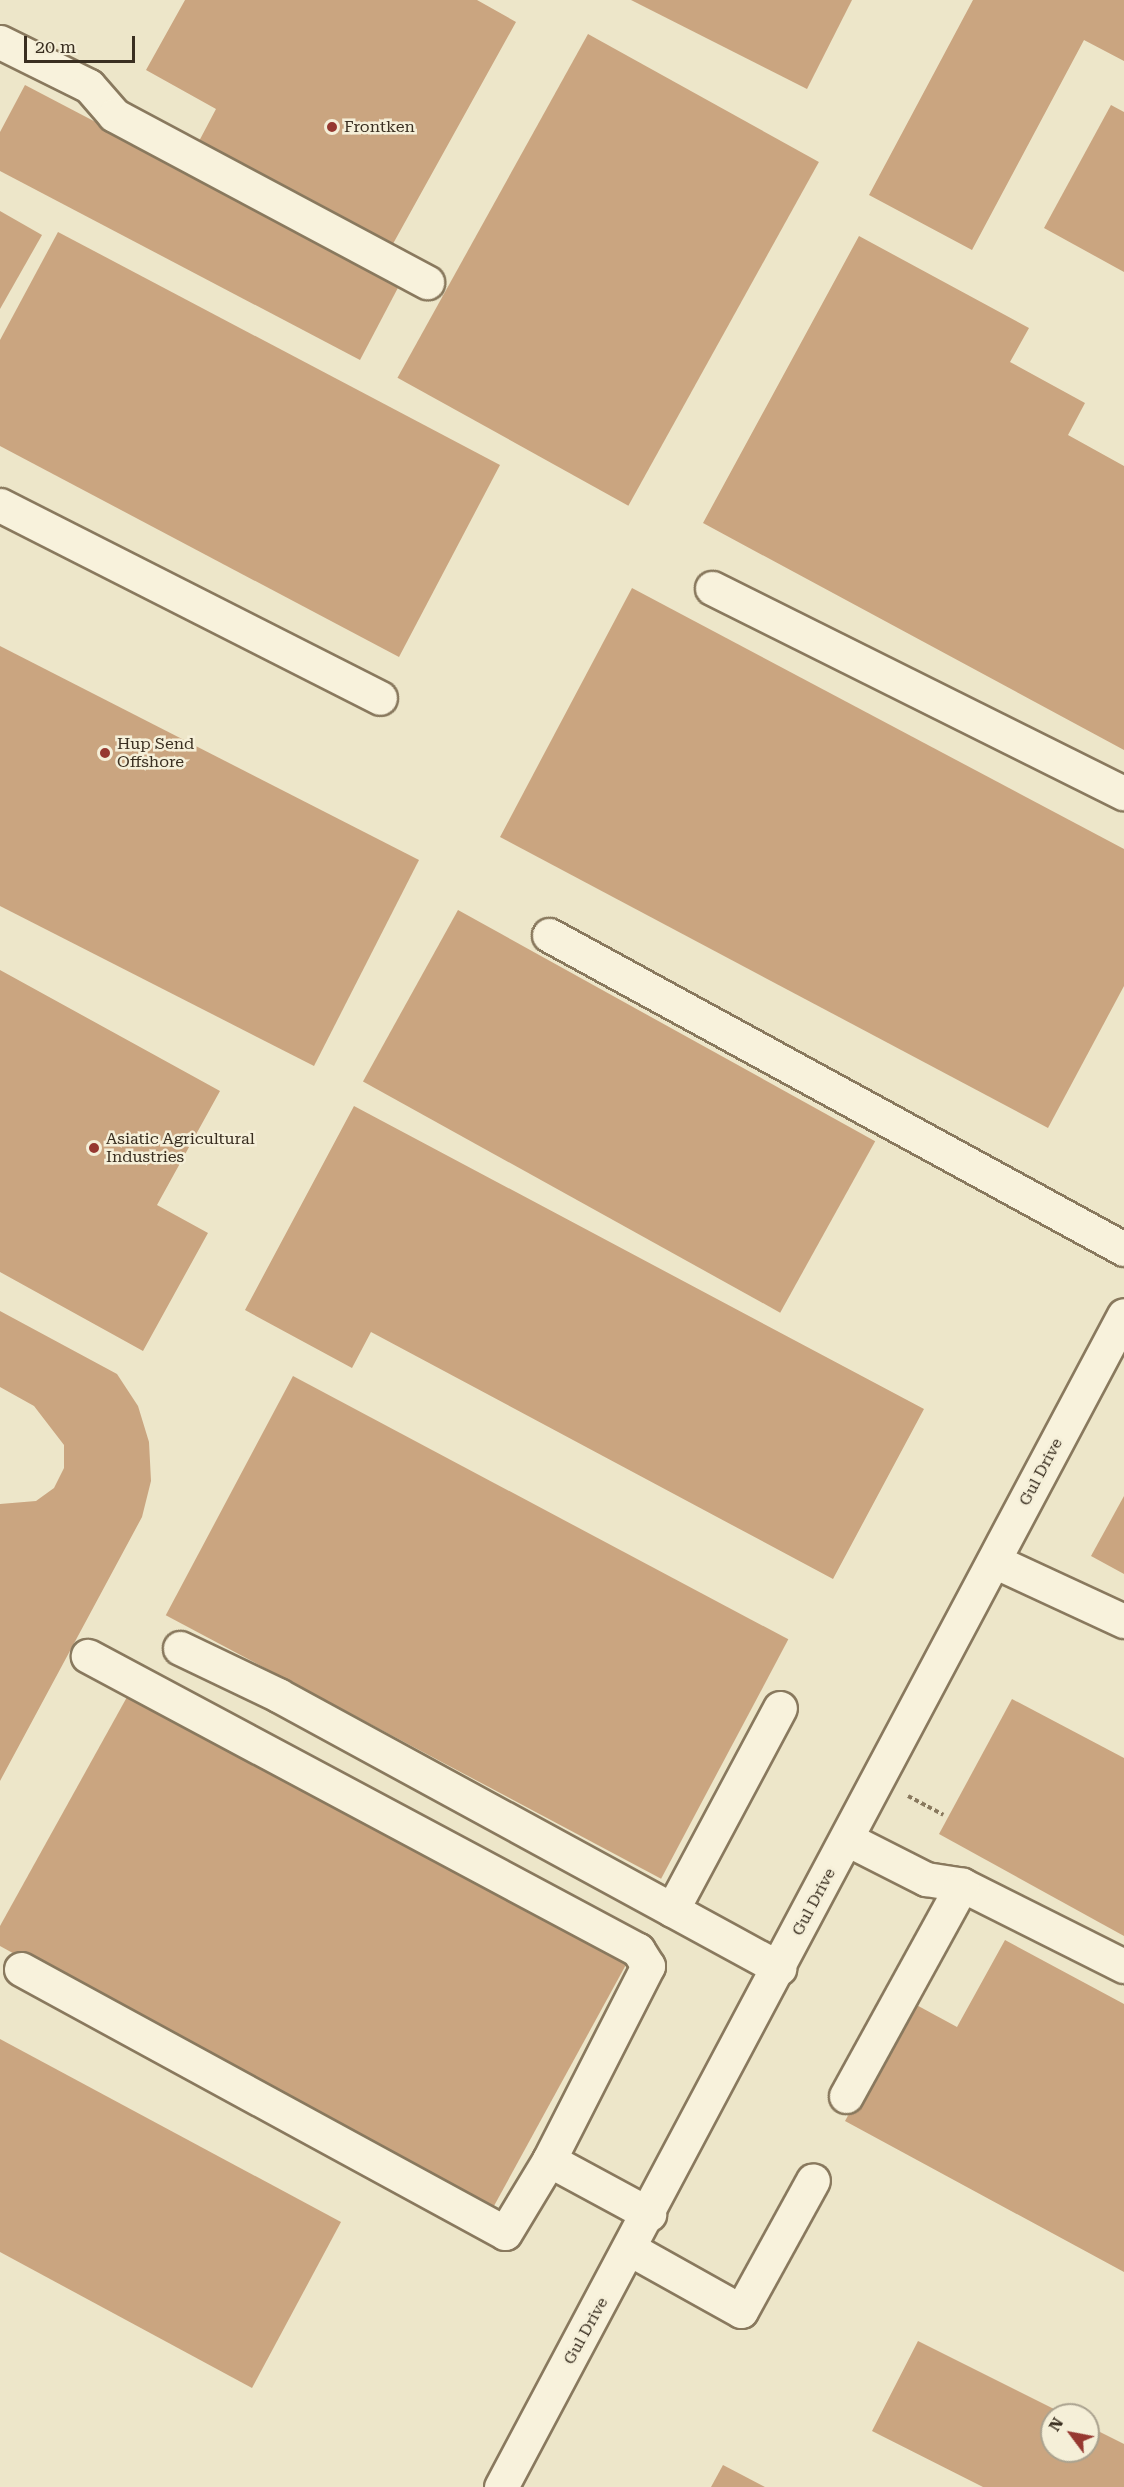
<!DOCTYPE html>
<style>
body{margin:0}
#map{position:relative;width:1124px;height:2487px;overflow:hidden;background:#ede6c9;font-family:"Roboto Serif",serif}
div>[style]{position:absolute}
.building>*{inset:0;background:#caa580;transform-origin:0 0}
.path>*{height:4px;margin-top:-2px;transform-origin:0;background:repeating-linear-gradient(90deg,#89795e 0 4.5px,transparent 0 7.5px)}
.roads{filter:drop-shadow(2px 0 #89795e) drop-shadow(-2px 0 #89795e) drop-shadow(0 2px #89795e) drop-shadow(0 -2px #89795e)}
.minor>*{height:33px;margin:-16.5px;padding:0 16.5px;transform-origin:16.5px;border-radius:16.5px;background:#f8f2dc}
.dots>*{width:16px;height:16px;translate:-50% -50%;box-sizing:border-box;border:3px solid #f5efd8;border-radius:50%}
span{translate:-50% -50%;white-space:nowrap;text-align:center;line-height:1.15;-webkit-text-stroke:5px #f5efd8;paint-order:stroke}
.poi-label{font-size:16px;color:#3a2f21}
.left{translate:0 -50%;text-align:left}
.street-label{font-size:16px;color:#3a2f21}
.north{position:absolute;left:1040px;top:2403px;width:60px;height:60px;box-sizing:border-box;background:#f5efd8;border:2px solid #aaa28f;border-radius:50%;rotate:302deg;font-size:16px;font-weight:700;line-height:24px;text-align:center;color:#3a2f21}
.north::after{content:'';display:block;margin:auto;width:21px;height:27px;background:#963830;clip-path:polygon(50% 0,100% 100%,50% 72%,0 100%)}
.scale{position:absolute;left:24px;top:36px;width:111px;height:27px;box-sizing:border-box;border:3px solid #3a2f21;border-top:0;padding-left:8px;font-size:18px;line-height:21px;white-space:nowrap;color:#3a2f21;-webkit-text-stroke:4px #f5efd8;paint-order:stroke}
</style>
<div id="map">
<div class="building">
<i style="clip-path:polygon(185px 0,477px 0,516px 22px,389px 251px,197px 145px,216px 109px,146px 70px)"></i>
<i style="clip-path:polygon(631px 0,852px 0,807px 89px)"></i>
<i style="clip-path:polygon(973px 0,1124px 0,1124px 61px,1084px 40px,972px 250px,869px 195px)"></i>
<i style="left:588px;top:34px;width:264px;height:393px;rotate:29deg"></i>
<i style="clip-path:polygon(25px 85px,401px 282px,360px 360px,0 171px,0 132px)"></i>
<i style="clip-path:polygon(1111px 105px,1124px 112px,1124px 272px,1044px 228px)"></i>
<i style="clip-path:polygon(0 211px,42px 235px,0 309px)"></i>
<i style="clip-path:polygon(58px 232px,500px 465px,399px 657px,0 446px,0 340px)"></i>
<i style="clip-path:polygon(859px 236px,1029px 328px,1010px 362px,1085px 403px,1068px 435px,1124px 466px,1124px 750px,703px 523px)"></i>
<i style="clip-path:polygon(632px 588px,1124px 849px,1124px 986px,1048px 1128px,500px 837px)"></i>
<i style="clip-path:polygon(0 646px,419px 860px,314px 1066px,0 906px)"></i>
<i style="left:458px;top:910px;width:477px;height:196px;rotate:29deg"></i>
<i style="clip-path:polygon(0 970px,220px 1091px,157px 1205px,208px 1233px,143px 1351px,0 1272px)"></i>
<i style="clip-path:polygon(354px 1106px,924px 1409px,833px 1579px,371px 1332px,352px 1368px,245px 1310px)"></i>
<i style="clip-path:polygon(0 1311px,117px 1374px,138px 1406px,149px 1442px,151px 1481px,142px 1517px,0 1781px,0 1504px,36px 1501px,54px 1488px,64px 1468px,64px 1445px,34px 1406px,0 1387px)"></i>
<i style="left:293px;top:1376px;width:561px;height:271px;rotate:28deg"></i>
<i style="clip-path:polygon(1124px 1496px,1124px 1574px,1091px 1556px)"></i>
<i style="clip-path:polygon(132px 1688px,628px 1961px,489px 2215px,0 1946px,0 1926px)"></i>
<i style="clip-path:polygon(1012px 1699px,1124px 1758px,1124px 1936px,939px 1834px)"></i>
<i style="clip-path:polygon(1005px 1940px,1124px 2004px,1124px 2272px,845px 2121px,911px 2002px,957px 2027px)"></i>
<i style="clip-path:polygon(0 2039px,341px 2222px,252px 2388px,0 2252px)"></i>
<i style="clip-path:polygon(918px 2341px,1066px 2415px,1052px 2415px,1052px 2451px,1088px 2451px,1088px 2426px,1124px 2444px,1124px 2487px,983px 2487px,872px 2431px)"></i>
<i style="clip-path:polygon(723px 2465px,765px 2487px,711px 2487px)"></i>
</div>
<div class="path">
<i style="left:908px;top:1796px;width:40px;rotate:28deg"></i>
</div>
<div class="roads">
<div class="minor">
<i style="left:0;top:42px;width:99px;rotate:26.3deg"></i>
<i style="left:89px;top:86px;width:38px;rotate:49deg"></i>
<i style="left:114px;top:115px;width:355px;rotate:28.1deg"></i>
<i style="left:0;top:505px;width:426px;rotate:26.9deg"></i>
<i style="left:712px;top:588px;width:460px;rotate:26.5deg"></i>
<i style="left:549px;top:935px;width:655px;rotate:28.64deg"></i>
<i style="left:994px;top:1561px;width:143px;rotate:24.8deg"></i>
<i style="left:180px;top:1648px;width:109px;rotate:25.6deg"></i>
<i style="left:278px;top:1695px;width:571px;rotate:28.59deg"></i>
<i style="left:847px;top:1839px;width:89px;rotate:26.9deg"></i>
<i style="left:926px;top:1879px;width:36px;rotate:9deg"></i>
<i style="left:962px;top:1885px;width:181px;rotate:26.6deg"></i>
<i style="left:672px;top:1910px;width:229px;rotate:-61.9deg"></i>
<i style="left:21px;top:1969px;width:551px;rotate:28.61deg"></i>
<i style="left:505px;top:2233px;width:85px;rotate:-58.9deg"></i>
<i style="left:549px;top:2160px;width:218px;rotate:-63deg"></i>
<i style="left:648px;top:1966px;width:19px;rotate:-122deg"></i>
<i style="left:638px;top:1950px;width:624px;rotate:-151.87deg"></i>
<i style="left:846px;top:2096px;width:241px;rotate:-61.2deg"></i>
<i style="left:549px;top:2160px;width:114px;rotate:28.4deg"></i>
<i style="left:630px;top:2249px;width:127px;rotate:29.2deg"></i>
<i style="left:741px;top:2311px;width:149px;rotate:-61.2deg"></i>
<i style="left:501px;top:2487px;width:1327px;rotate:-62.01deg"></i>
</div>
</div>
<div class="dots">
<i style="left:332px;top:127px;background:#963830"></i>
<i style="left:105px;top:753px;background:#963830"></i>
<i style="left:94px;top:1148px;background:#963830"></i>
</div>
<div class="poi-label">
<span class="left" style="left:344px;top:127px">Frontken</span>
<span class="left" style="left:117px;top:753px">Hup Send<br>Offshore</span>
<span class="left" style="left:106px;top:1148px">Asiatic Agricultural<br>Industries</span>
</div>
<div class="street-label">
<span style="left:1041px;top:1472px;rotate:-62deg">Gul Drive</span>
<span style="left:814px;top:1902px;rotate:-62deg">Gul Drive</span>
<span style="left:586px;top:2331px;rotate:-61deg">Gul Drive</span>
</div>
<div class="north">N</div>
<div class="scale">20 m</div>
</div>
